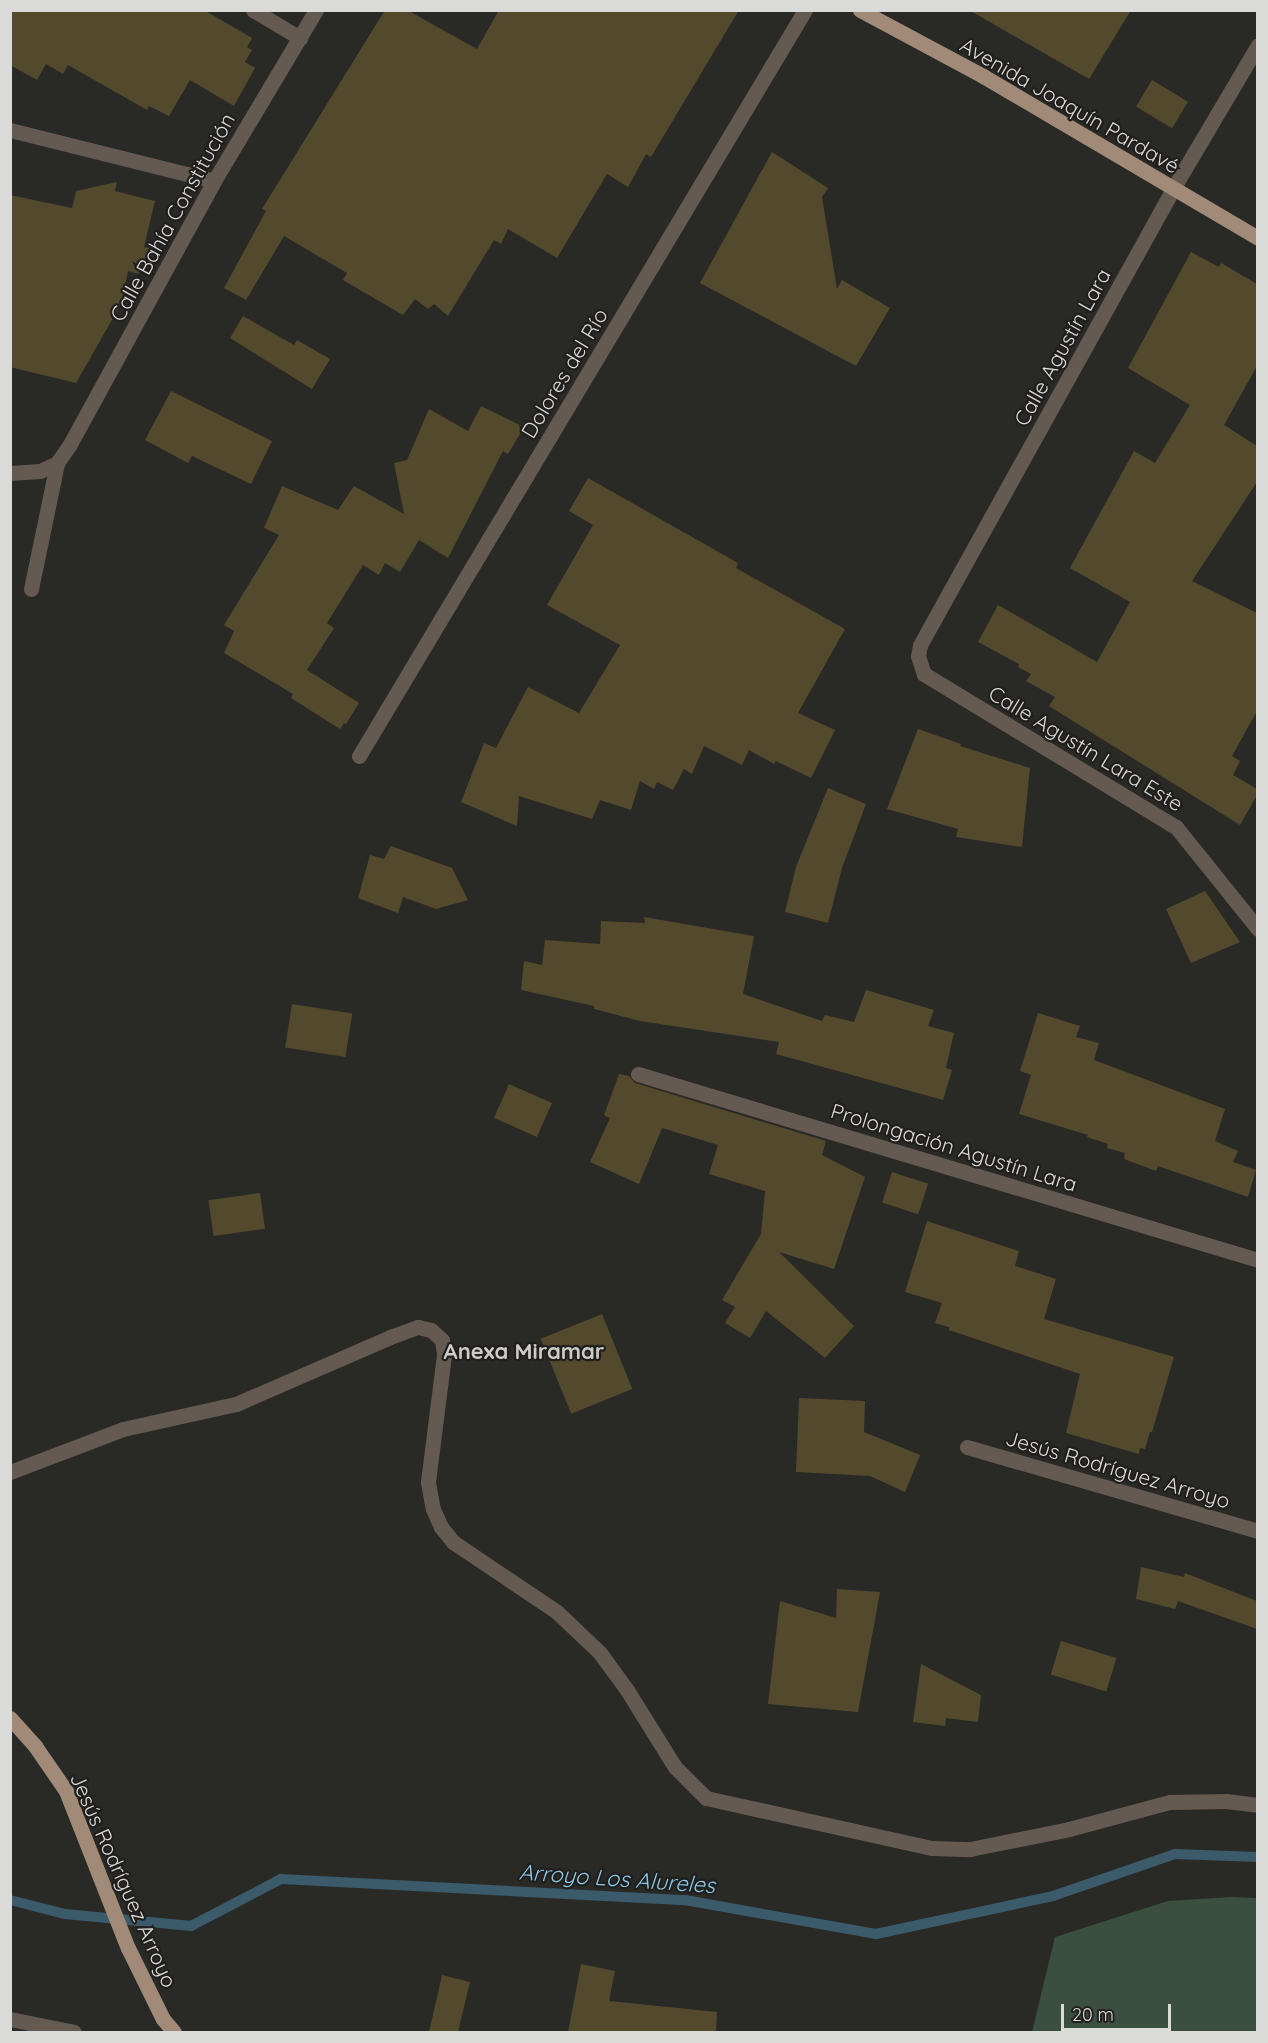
<!DOCTYPE html>
<meta charset="utf-8">
<style>
body{margin:0}
#map{position:relative;width:1268px;height:2043px;overflow:hidden;background:#292926;font-family:Quicksand,sans-serif}
div>[style]{position:absolute}
.green>*{inset:0;background:#3a4f40}
.stream>*{height:10px;margin:-5px;padding:0 5px;transform-origin:5px;border-radius:5px;background:#3b5b6b}
.building>*{inset:0;background:#534a2d;transform-origin:0 0}
.minor>*{height:15px;margin:-7.5px;padding:0 7.5px;transform-origin:7.5px;border-radius:7.5px;background:#655a51}
.major>*{height:15px;margin:-7.5px;padding:0 7.5px;transform-origin:7.5px;border-radius:7.5px;background:#a18b78}
span{translate:-50% -50%;white-space:nowrap;text-align:center;line-height:1.15;-webkit-text-stroke:4.5px #201f1d;paint-order:stroke}
.street-label{font-size:21px;color:#dadad8}
.neighbourhood-label{font-size:22px;color:#cdccc9;font-weight:700}
.water-label{font-size:22px;color:#8cc8e7;font-style:italic}
.frame{position:absolute;inset:0;border:12px solid #dadad8;pointer-events:none}
.scale{position:absolute;left:1061px;top:2004px;width:110px;height:27px;box-sizing:border-box;border:3px solid #dadad8;border-top:0;padding-left:8px;font-size:18px;line-height:21px;white-space:nowrap;color:#dadad8;-webkit-text-stroke:4px #201f1d;paint-order:stroke}
</style>
<div id="map">
<div class="green">
<i style="clip-path:polygon(1231px 1897px,1257px 1898px,1257px 2032px,1032px 2032px,1055px 1937px,1168px 1901px)"></i>
</div>
<div class="stream">
<i style="left:10px;top:1900px;width:57px;rotate:14.3deg"></i>
<i style="left:65px;top:1914px;width:127px;rotate:5.4deg"></i>
<i style="left:191px;top:1926px;width:102px;rotate:-27.6deg"></i>
<i style="left:281px;top:1879px;width:405px;rotate:3deg"></i>
<i style="left:685px;top:1900px;width:194px;rotate:10.1deg"></i>
<i style="left:876px;top:1934px;width:181px;rotate:-12.1deg"></i>
<i style="left:1053px;top:1896px;width:129px;rotate:-19deg"></i>
<i style="left:1175px;top:1854px;width:83px;rotate:2.1deg"></i>
</div>
<div class="building">
<i style="clip-path:polygon(10px 10px,204px 10px,252px 38px,247px 47px,252px 50px,245px 62px,255px 68px,234px 106px,190px 80px,169px 116px,149px 106px,147px 110px,68px 65px,63px 74px,46px 64px,37px 80px,10px 65px)"></i>
<i style="clip-path:polygon(385px 10px,407px 10px,477px 49px,499px 10px,739px 10px,651px 157px,646px 154px,628px 187px,607px 174px,557px 258px,508px 229px,501px 244px,494px 240px,448px 316px,434px 304px,428px 309px,415px 299px,403px 315px,343px 280px,347px 273px,284px 236px,246px 300px,224px 288px,266px 211px,262px 209px)"></i>
<i style="clip-path:polygon(969px 10px,1131px 10px,1089px 79px)"></i>
<i style="left:1152px;top:80px;width:42px;height:31px;rotate:31deg"></i>
<i style="clip-path:polygon(772px 152px,828px 188px,822px 197px,837px 289px,842px 280px,890px 308px,856px 366px,700px 283px)"></i>
<i style="clip-path:polygon(117px 182px,115px 191px,155px 201px,144px 247px,154px 249px,139px 274px,128px 271px,121px 304px,76px 383px,10px 367px,10px 195px,72px 208px,76px 191px)"></i>
<i style="clip-path:polygon(1191px 252px,1219px 267px,1221px 263px,1257px 284px,1257px 366px,1224px 425px,1257px 446px,1257px 482px,1192px 581px,1257px 613px,1257px 711px,1232px 756px,1240px 761px,1233px 775px,1257px 789px,1257px 795px,1240px 825px,1049px 706px,1055px 697px,1026px 681px,1031px 674px,1018px 667px,1019px 664px,978px 642px,998px 605px,1097px 662px,1130px 602px,1070px 568px,1134px 451px,1155px 463px,1190px 405px,1128px 368px)"></i>
<i style="clip-path:polygon(243px 316px,294px 345px,297px 340px,330px 359px,312px 389px,230px 338px)"></i>
<i style="clip-path:polygon(171px 391px,272px 441px,251px 484px,192px 456px,188px 463px,145px 440px)"></i>
<i style="clip-path:polygon(481px 406px,524px 427px,508px 454px,503px 451px,448px 558px,419px 540px,400px 572px,385px 563px,379px 575px,363px 565px,327px 623px,334px 628px,307px 670px,359px 703px,346px 724px,344px 723px,340px 729px,291px 698px,293px 694px,224px 653px,234px 631px,224px 625px,279px 535px,264px 528px,282px 486px,338px 510px,354px 486px,404px 514px,394px 463px,407px 460px,429px 409px,468px 431px)"></i>
<i style="clip-path:polygon(588px 478px,738px 563px,736px 568px,845px 629px,798px 713px,835px 730px,811px 778px,776px 761px,774px 764px,749px 750px,742px 765px,704px 746px,692px 774px,684px 769px,673px 790px,657px 782px,654px 789px,640px 781px,631px 810px,600px 800px,592px 819px,519px 796px,517px 826px,461px 802px,484px 743px,496px 748px,528px 687px,579px 713px,620px 645px,547px 605px,593px 525px,569px 511px)"></i>
<i style="clip-path:polygon(918px 729px,961px 744px,960px 746px,1030px 768px,1022px 847px,956px 837px,958px 829px,887px 809px)"></i>
<i style="clip-path:polygon(828px 788px,866px 804px,842px 868px,828px 923px,785px 912px,796px 867px)"></i>
<i style="clip-path:polygon(391px 846px,452px 868px,468px 900px,436px 909px,403px 897px,398px 913px,358px 898px,370px 855px,384px 859px)"></i>
<i style="clip-path:polygon(1205px 891px,1240px 942px,1191px 963px,1166px 909px)"></i>
<i style="clip-path:polygon(644px 917px,754px 936px,743px 994px,822px 1021px,825px 1015px,854px 1022px,866px 990px,934px 1010px,928px 1026px,954px 1033px,946px 1068px,952px 1070px,943px 1100px,776px 1054px,779px 1042px,640px 1021px,594px 1009px,594px 1006px,521px 990px,524px 961px,542px 965px,545px 940px,600px 944px,601px 921px,645px 923px)"></i>
<i style="left:292px;top:1004px;width:61px;height:44px;rotate:9deg"></i>
<i style="clip-path:polygon(1038px 1013px,1080px 1026px,1076px 1037px,1099px 1043px,1094px 1060px,1225px 1109px,1215px 1141px,1238px 1151px,1233px 1162px,1256px 1170px,1248px 1197px,1158px 1166px,1156px 1171px,1124px 1159px,1125px 1153px,1107px 1148px,1108px 1144px,1087px 1137px,1088px 1135px,1019px 1114px,1031px 1075px,1020px 1071px)"></i>
<i style="clip-path:polygon(619px 1074px,629px 1076px,635px 1083px,826px 1141px,822px 1155px,865px 1177px,834px 1269px,779px 1252px,854px 1326px,825px 1358px,766px 1311px,750px 1338px,725px 1323px,735px 1307px,722px 1300px,761px 1234px,765px 1191px,709px 1174px,718px 1145px,662px 1128px,639px 1184px,590px 1162px,610px 1118px,604px 1115px)"></i>
<i style="left:509px;top:1084px;width:47px;height:37px;rotate:24deg"></i>
<i style="left:892px;top:1172px;width:38px;height:32px;rotate:18deg"></i>
<i style="left:260px;top:1193px;width:36px;height:52px;rotate:82deg"></i>
<i style="clip-path:polygon(927px 1221px,1019px 1251px,1015px 1266px,1056px 1279px,1044px 1319px,1174px 1357px,1152px 1432px,1150px 1432px,1145px 1449px,1140px 1448px,1139px 1454px,1066px 1433px,1080px 1374px,949px 1330px,949px 1327px,935px 1323px,942px 1303px,905px 1292px)"></i>
<i style="left:602px;top:1314px;width:81px;height:66px;rotate:68deg"></i>
<i style="clip-path:polygon(799px 1398px,865px 1401px,864px 1432px,920px 1455px,905px 1492px,870px 1476px,796px 1472px)"></i>
<i style="clip-path:polygon(1141px 1567px,1184px 1577px,1185px 1573px,1257px 1601px,1257px 1629px,1178px 1601px,1175px 1609px,1136px 1599px)"></i>
<i style="clip-path:polygon(837px 1589px,880px 1592px,858px 1712px,768px 1704px,780px 1601px,836px 1618px)"></i>
<i style="left:1061px;top:1641px;width:58px;height:35px;rotate:17deg"></i>
<i style="clip-path:polygon(921px 1664px,981px 1695px,978px 1722px,946px 1718px,945px 1726px,913px 1722px)"></i>
<i style="clip-path:polygon(581px 1964px,615px 1971px,609px 2001px,717px 2012px,716px 2032px,568px 2032px)"></i>
<i style="clip-path:polygon(442px 1975px,470px 1982px,458px 2032px,429px 2032px)"></i>
</div>
<div class="minor">
<i style="left:253px;top:10px;width:55px;rotate:30.8deg"></i>
<i style="left:1258px;top:45px;width:167px;rotate:120.6deg"></i>
<i style="left:1173px;top:189px;width:521px;rotate:119.02deg"></i>
<i style="left:920px;top:645px;width:11px;rotate:100deg"></i>
<i style="left:918px;top:656px;width:19px;rotate:72deg"></i>
<i style="left:924px;top:674px;width:295px;rotate:31.3deg"></i>
<i style="left:1176px;top:827px;width:131px;rotate:51.2deg"></i>
<i style="left:10px;top:130px;width:210px;rotate:14deg"></i>
<i style="left:10px;top:473px;width:30px;rotate:-4deg"></i>
<i style="left:40px;top:471px;width:19px;rotate:-25deg"></i>
<i style="left:57px;top:463px;width:21px;rotate:-55deg"></i>
<i style="left:69px;top:446px;width:302px;rotate:-61.3deg"></i>
<i style="left:214px;top:181px;width:199px;rotate:-59.2deg"></i>
<i style="left:31px;top:589px;width:129px;rotate:-78.3deg"></i>
<i style="left:359px;top:756px;width:869px;rotate:-59.13deg"></i>
<i style="left:638px;top:1074px;width:647px;rotate:16.7deg"></i>
<i style="left:967px;top:1447px;width:303px;rotate:16.1deg"></i>
<i style="left:10px;top:1472px;width:121px;rotate:-20.8deg"></i>
<i style="left:123px;top:1429px;width:116px;rotate:-12.5deg"></i>
<i style="left:236px;top:1404px;width:168px;rotate:-23.5deg"></i>
<i style="left:390px;top:1337px;width:30px;rotate:-20deg"></i>
<i style="left:418px;top:1327px;width:13px;rotate:13deg"></i>
<i style="left:431px;top:1330px;width:15px;rotate:42deg"></i>
<i style="left:442px;top:1340px;width:15px;rotate:82deg"></i>
<i style="left:444px;top:1355px;width:128px;rotate:97.2deg"></i>
<i style="left:428px;top:1482px;width:27px;rotate:80deg"></i>
<i style="left:433px;top:1509px;width:20px;rotate:66deg"></i>
<i style="left:441px;top:1527px;width:19px;rotate:51deg"></i>
<i style="left:453px;top:1542px;width:125px;rotate:33.9deg"></i>
<i style="left:557px;top:1612px;width:59px;rotate:43.6deg"></i>
<i style="left:600px;top:1653px;width:46px;rotate:53.9deg"></i>
<i style="left:627px;top:1690px;width:91px;rotate:58.1deg"></i>
<i style="left:675px;top:1767px;width:44px;rotate:45deg"></i>
<i style="left:706px;top:1798px;width:231px;rotate:12.5deg"></i>
<i style="left:932px;top:1848px;width:38px;rotate:2deg"></i>
<i style="left:970px;top:1849px;width:101px;rotate:-11.4deg"></i>
<i style="left:1069px;top:1829px;width:105px;rotate:-15deg"></i>
<i style="left:1170px;top:1802px;width:56px;rotate:-1deg"></i>
<i style="left:1226px;top:1801px;width:32px;rotate:7deg"></i>
<i style="left:10px;top:2019px;width:65px;rotate:11.5deg"></i>
</div>
<div class="major">
<i style="left:860px;top:10px;width:140px;rotate:28.2deg"></i>
<i style="left:983px;top:76px;width:319px;rotate:30.5deg"></i>
<i style="left:10px;top:1718px;width:38px;rotate:48deg"></i>
<i style="left:35px;top:1746px;width:55px;rotate:55.4deg"></i>
<i style="left:66px;top:1791px;width:169px;rotate:68.5deg"></i>
<i style="left:128px;top:1948px;width:79px;rotate:63.8deg"></i>
<i style="left:163px;top:2019px;width:17px;rotate:50deg"></i>
</div>
<div class="street-label">
<span style="left:1070px;top:105px;rotate:30deg">Avenida Joaquín Pardavé</span>
<span style="left:172px;top:217px;rotate:-61deg">Calle Bahía Constitución</span>
<span style="left:1062px;top:347px;rotate:-61deg">Calle Agustín Lara</span>
<span style="left:564px;top:373px;rotate:-59deg">Dolores del Río</span>
<span style="left:1086px;top:748px;rotate:31deg">Calle Agustín Lara Este</span>
<span style="left:954px;top:1147px;rotate:17deg">Prolongación Agustín Lara</span>
<span style="left:1118px;top:1469px;rotate:16deg">Jesús Rodríguez Arroyo</span>
<span style="left:124px;top:1880px;rotate:66deg">Jesús Rodríguez Arroyo</span>
</div>
<div class="neighbourhood-label">
<span style="left:524px;top:1352px">Anexa Miramar</span>
</div>
<div class="water-label">
<span style="left:617px;top:1879px;rotate:4deg">Arroyo Los Alureles</span>
</div>
<div class="frame"></div>
<div class="scale">20 m</div>
</div>
